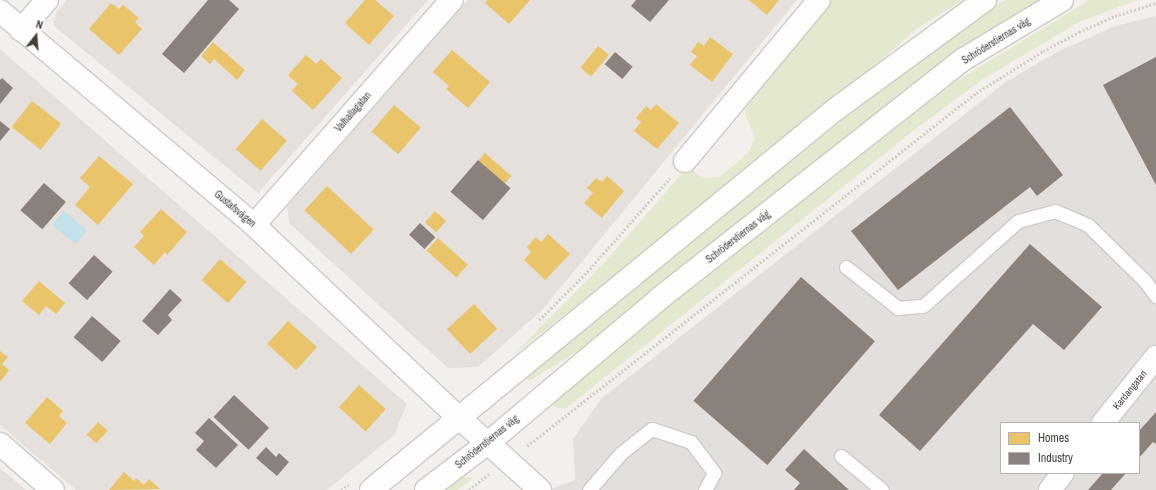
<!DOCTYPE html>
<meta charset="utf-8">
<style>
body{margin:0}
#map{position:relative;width:1156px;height:490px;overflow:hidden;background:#f2efec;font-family:"Archivo Narrow",sans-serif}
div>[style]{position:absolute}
.residential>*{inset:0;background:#e5e0db}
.industrial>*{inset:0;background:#e3dfdc}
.green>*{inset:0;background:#e3e9cf}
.water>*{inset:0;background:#c2e1eb;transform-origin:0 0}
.homes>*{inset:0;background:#e9c46a;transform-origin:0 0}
.industry>*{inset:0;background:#8a817c;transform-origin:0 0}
.path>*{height:2.5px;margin-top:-1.25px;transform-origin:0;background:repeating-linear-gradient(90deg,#d2cfcb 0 2px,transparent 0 4px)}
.roads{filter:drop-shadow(1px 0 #cecbc8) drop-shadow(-1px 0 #cecbc8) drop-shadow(0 1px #cecbc8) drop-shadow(0 -1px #cecbc8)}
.service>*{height:13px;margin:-6.5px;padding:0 6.5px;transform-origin:6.5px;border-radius:6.5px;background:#fdfdfc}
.minor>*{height:22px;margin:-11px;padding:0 11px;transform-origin:11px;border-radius:11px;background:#fdfdfc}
.tertiary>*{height:22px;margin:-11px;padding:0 11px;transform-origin:11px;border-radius:11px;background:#fdfdfc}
span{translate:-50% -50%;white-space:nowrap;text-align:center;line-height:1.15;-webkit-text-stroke:4px #fff;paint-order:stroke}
.street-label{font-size:10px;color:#473f39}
.legend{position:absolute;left:1000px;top:422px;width:140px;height:52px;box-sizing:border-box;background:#fff;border:1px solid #b5b2b0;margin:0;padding:5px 7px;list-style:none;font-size:12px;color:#473f39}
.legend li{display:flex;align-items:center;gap:8px;height:20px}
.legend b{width:20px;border:1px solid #b5b2b0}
.north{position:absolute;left:16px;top:16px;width:40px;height:40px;-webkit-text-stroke:3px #fff;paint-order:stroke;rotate:17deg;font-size:11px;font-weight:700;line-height:16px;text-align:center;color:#473f39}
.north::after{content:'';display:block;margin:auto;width:14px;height:18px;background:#473f39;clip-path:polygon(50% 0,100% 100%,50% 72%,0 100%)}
</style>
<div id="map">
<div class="residential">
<i style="clip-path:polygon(67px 0,428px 0,258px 193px,54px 26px,55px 14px)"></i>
<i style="clip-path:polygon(468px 0,797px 0,542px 310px,478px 367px,448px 368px,290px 224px,287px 207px)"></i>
<i style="clip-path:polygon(0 49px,407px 404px,394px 435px,327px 490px,76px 490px,0 425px)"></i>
<i style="clip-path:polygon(0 468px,26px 490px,0 490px)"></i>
</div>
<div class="industrial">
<i style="clip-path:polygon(evenodd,1156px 16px,1156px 490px,548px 490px,575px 480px,573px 439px,601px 399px,795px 247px,1006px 82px,1057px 52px,1115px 26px,1156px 16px,1001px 423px,1139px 423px,1139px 473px,1001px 473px,1001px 423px)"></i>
</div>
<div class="green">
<i style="clip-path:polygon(832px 0,963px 0,919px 27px,854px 84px,707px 203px,513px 355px,605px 262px,688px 167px,703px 178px,720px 177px,748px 153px,755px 138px,745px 113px,746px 108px)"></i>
<i style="clip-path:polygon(1006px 0,1041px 0,775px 193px,579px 350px,529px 381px,524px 376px,920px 58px,964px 24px)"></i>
<i style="clip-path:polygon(1090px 0,1137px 0,1079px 22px,983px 79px,918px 127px,565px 409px,545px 404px,955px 82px)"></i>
<i style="clip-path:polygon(461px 477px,473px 478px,458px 490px,434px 490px)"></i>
</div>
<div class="water">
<i style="left:64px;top:211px;width:30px;height:18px;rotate:40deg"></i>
</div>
<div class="homes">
<i style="clip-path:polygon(365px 0,375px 0,394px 16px,369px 45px,345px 23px)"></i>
<i style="clip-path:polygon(488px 0,530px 0,509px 24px,485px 3px)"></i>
<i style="clip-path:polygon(749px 0,779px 0,767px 15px)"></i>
<i style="clip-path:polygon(111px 3px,119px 9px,123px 5px,139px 18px,135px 22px,142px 29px,119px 55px,89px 29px)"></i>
<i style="clip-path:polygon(710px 37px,733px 54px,712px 82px,690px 65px,697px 56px,691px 52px,698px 42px,704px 46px)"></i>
<i style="clip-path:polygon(213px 42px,245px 70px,237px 80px,214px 59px,210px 64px,201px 56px)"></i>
<i style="left:598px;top:46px;width:14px;height:28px;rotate:39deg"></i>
<i style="clip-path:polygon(452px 50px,490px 82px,468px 108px,446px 89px,449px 86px,433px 72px)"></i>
<i style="clip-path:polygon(306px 55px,316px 64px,321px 59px,342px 78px,313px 110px,292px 91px,298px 84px,288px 75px)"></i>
<i style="left:32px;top:101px;width:37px;height:33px;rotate:38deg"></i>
<i style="clip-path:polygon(656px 104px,679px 123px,657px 149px,634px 131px,641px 122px,636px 118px,646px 106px,651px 110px)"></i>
<i style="left:394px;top:105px;width:35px;height:35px;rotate:40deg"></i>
<i style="left:262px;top:119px;width:33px;height:40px;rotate:41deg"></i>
<i style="left:485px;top:153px;width:35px;height:10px;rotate:41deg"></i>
<i style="clip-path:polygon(99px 156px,133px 184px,98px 225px,75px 205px,90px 187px,80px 178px)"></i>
<i style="clip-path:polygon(607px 176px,624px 191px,602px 218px,584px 203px,593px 193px,587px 188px,596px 178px,602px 182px)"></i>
<i style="left:327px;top:186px;width:64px;height:33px;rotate:43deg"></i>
<i style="clip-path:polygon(161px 209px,187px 232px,167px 255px,165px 252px,154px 265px,134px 247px,144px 236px,140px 232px)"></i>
<i style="left:435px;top:211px;width:15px;height:15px;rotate:42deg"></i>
<i style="clip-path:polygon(548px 234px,570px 254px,545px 280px,524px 260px,531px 252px,527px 247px,536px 237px,541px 242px)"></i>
<i style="left:438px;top:238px;width:40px;height:17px;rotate:42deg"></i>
<i style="left:220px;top:259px;width:35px;height:28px;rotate:41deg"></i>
<i style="clip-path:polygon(39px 281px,65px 303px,56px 314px,46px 306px,39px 315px,22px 301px)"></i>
<i style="left:474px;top:304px;width:34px;height:37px;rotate:47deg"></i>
<i style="left:288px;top:321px;width:39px;height:31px;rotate:42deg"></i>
<i style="clip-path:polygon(0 351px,8px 357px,2px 364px,9px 370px,0 382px)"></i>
<i style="left:359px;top:385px;width:36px;height:30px;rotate:42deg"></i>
<i style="clip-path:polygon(47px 397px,63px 411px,59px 416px,67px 423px,50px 444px,25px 423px)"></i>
<i style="left:98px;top:422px;width:13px;height:17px;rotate:42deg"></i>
<i style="clip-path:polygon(124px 472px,134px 481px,136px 478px,144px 485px,149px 479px,160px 489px,109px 490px)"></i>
</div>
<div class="industry">
<i style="clip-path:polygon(208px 0,229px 0,239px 9px,184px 73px,162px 54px)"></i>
<i style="clip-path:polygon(636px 0,669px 0,650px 22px,631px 6px)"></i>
<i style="left:615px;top:52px;width:23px;height:16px;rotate:40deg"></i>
<i style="clip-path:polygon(1156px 57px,1156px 185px,1103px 85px)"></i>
<i style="clip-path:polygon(2px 78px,13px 88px,0 104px,0 80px)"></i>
<i style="clip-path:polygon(1010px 107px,1063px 175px,1037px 196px,1030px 187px,898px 290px,851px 231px)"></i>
<i style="clip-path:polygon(0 121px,10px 129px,0 141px)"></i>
<i style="left:478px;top:160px;width:43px;height:42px;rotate:41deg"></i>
<i style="left:44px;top:183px;width:29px;height:36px;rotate:41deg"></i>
<i style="left:420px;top:223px;width:21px;height:16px;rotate:43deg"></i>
<i style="clip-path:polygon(1030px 244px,1102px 307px,1064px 350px,1033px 324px,920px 451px,879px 415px)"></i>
<i style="left:94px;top:255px;width:25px;height:38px;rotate:42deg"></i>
<i style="left:801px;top:277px;width:98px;height:164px;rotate:41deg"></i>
<i style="clip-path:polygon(170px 289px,182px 300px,168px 315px,172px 320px,158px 335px,142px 321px)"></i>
<i style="left:92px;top:316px;width:38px;height:28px;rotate:41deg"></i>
<i style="left:234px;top:395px;width:48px;height:30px;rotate:43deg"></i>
<i style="clip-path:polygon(1156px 412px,1156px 444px,1153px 442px,1139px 458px,1139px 431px)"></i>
<i style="clip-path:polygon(209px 418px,238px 445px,216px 468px,196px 450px,204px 441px,195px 433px)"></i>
<i style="clip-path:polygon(266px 447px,276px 457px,279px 453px,289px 462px,277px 476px,256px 458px)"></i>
<i style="clip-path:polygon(804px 449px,849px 490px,794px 490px,800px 483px,785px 470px)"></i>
<i style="clip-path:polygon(1103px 473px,1126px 473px,1111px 490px,1088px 490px)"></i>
</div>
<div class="path">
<i style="left:539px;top:320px;width:68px;rotate:-45deg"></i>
<i style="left:587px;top:272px;width:125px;rotate:-48.6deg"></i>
<i style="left:527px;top:446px;width:571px;rotate:-38.17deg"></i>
<i style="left:976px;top:93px;width:79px;rotate:-32.1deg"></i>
<i style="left:1043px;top:51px;width:41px;rotate:-27.8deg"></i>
<i style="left:1079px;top:32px;width:39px;rotate:-24deg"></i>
<i style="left:1115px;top:16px;width:43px;rotate:-17.6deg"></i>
<i style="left:341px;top:490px;width:9px;rotate:-36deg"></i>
<i style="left:469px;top:490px;width:26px;rotate:-39deg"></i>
</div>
<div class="roads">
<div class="service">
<i style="left:846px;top:267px;width:66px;rotate:38.3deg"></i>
<i style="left:898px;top:308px;width:25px;rotate:-5deg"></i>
<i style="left:923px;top:306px;width:127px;rotate:-41.8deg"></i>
<i style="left:1018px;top:221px;width:38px;rotate:-15deg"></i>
<i style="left:1055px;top:211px;width:36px;rotate:23deg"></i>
<i style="left:1088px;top:225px;width:80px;rotate:44.5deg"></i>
<i style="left:1145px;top:281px;width:19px;rotate:54deg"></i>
<i style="left:841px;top:456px;width:53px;rotate:39.7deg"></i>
<i style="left:589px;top:490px;width:49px;rotate:-49.1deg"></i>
<i style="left:621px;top:453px;width:39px;rotate:-38deg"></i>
<i style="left:652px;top:429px;width:41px;rotate:18.4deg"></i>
<i style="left:691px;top:442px;width:39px;rotate:53deg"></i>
<i style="left:714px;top:473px;width:19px;rotate:118deg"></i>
</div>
<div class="minor">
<i style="left:0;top:11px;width:332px;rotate:40.1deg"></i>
<i style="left:254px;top:225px;width:283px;rotate:43.3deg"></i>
<i style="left:21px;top:30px;width:40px;rotate:-49deg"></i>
<i style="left:685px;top:161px;width:209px;rotate:-50.2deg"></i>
<i style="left:254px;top:225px;width:300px;rotate:-48.7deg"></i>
<i style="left:1103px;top:423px;width:85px;rotate:-51.2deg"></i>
<i style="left:488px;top:443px;width:70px;rotate:42.1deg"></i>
<i style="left:0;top:444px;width:70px;rotate:41deg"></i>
<i style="left:1050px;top:490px;width:21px;rotate:-53deg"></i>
</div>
<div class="tertiary">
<i style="left:460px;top:419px;width:37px;rotate:41deg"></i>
<i style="left:371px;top:490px;width:601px;rotate:-39.33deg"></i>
<i style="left:836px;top:109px;width:185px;rotate:-36.2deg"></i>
<i style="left:426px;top:490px;width:78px;rotate:-37.2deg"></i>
<i style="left:488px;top:443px;width:225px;rotate:-40.1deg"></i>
<i style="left:660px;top:298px;width:387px;rotate:-38.2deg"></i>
<i style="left:964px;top:59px;width:114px;rotate:-31deg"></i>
</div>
</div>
<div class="street-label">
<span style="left:996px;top:41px;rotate:-32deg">Schröderstiernas väg</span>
<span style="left:353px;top:112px;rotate:-49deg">Valhallagatan</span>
<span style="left:235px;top:209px;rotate:40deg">Gustafsvägen</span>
<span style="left:738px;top:237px;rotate:-38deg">Schröderstiernas väg</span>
<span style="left:1130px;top:390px;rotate:-51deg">Kardangatan</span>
<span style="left:487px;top:442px;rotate:-39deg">Schröderstiernas väg</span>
</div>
<ul class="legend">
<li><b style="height:11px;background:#e9c46a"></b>Homes</li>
<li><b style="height:11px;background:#8a817c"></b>Industry</li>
</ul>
<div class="north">N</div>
</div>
